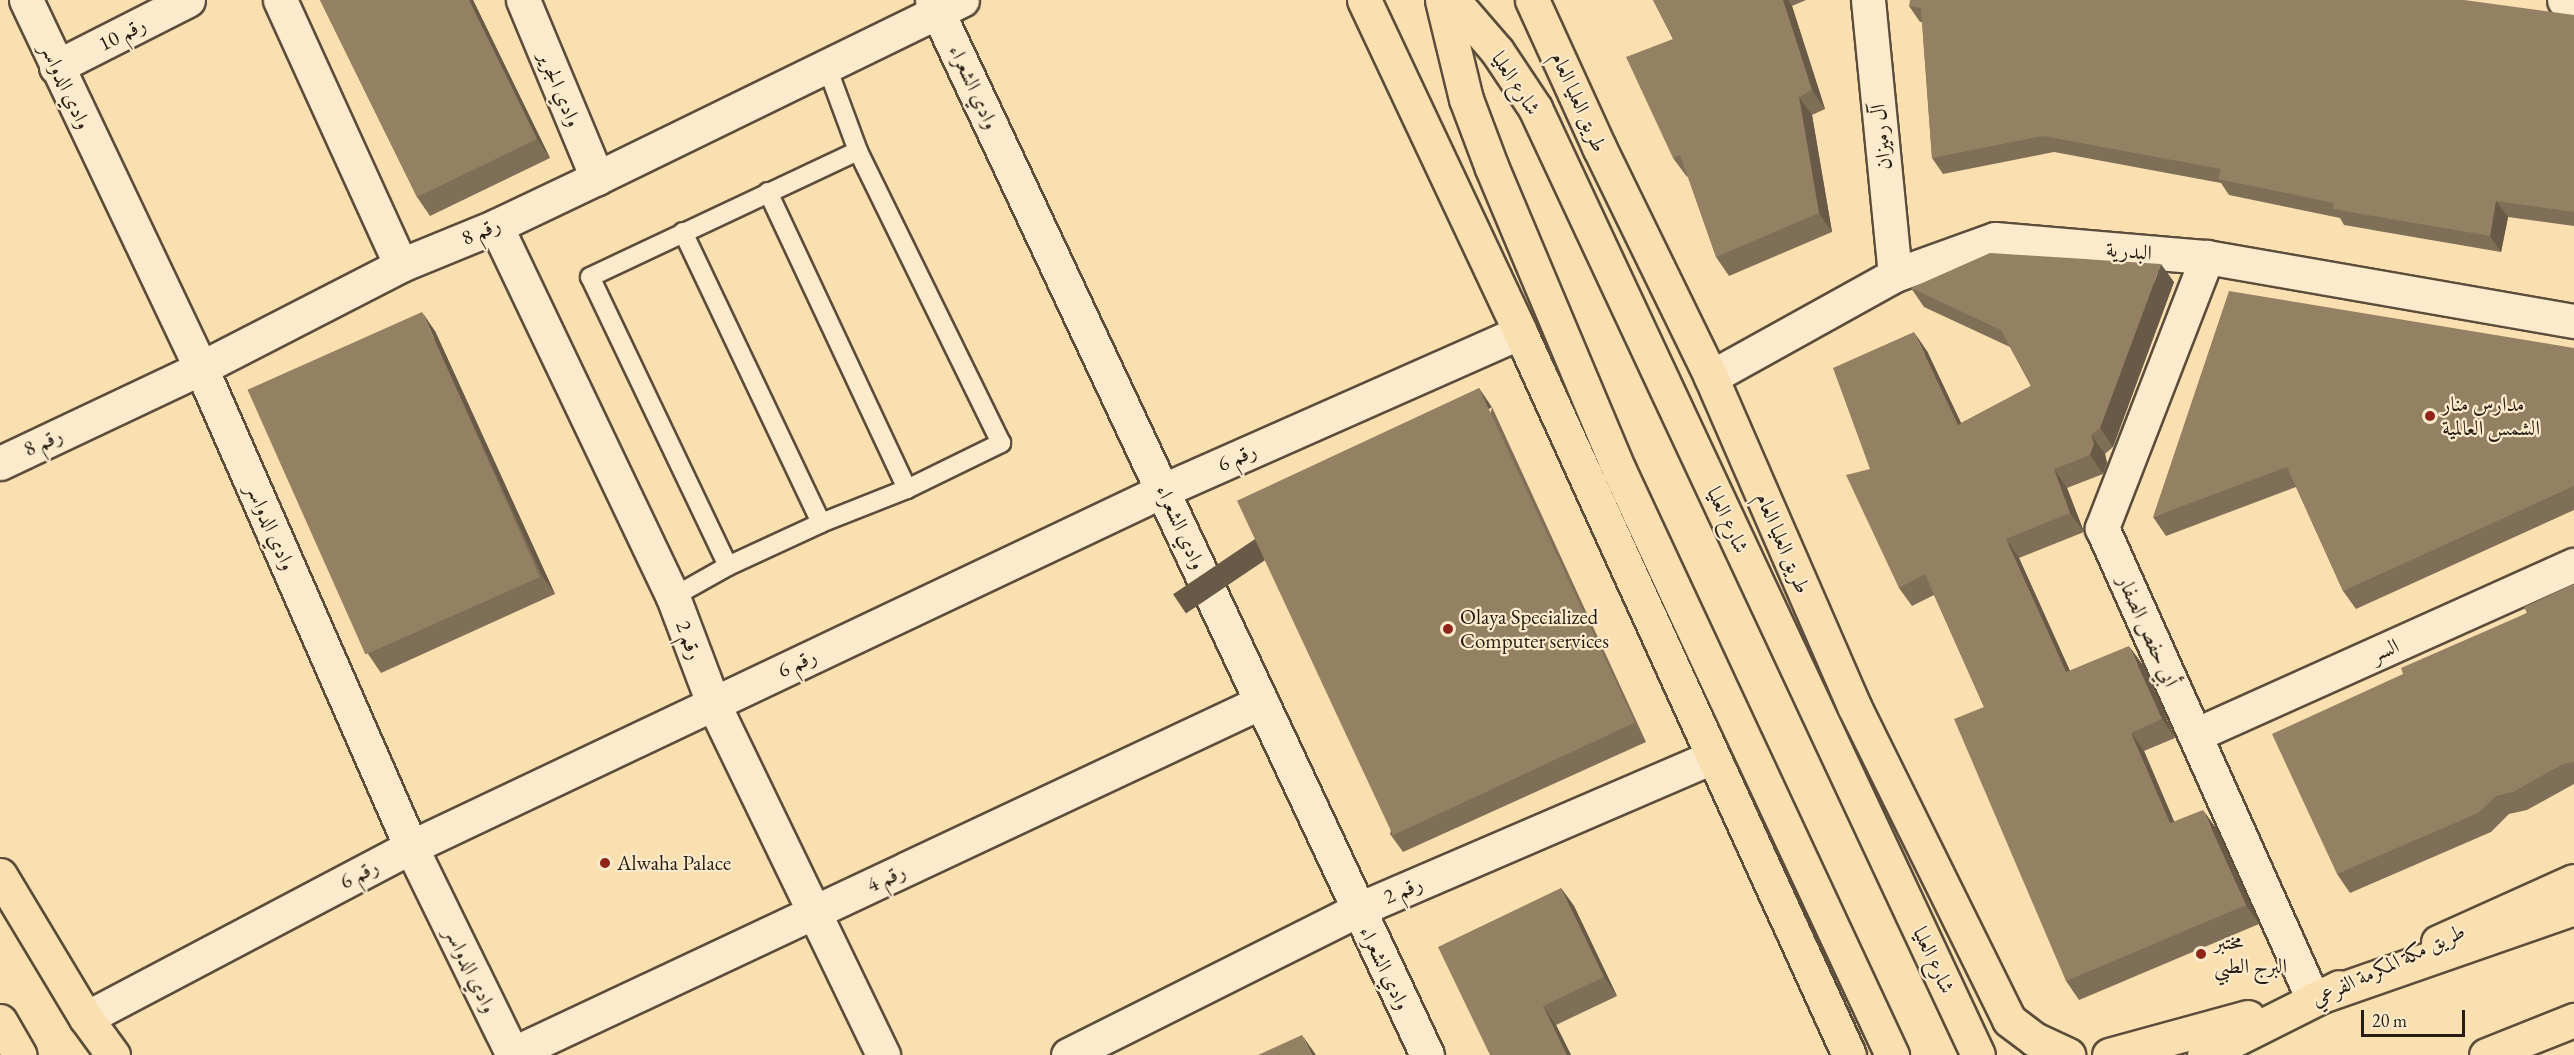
<!DOCTYPE html>
<meta charset="utf-8">
<style>
body{margin:0}
#map{position:relative;width:2574px;height:1055px;overflow:hidden;background:#fadfb0;font-family:"EB Garamond",Amiri,serif}
div>[style]{position:absolute}
.roads{filter:drop-shadow(2px 0 #5b4d3a) drop-shadow(-2px 0 #5b4d3a) drop-shadow(0 2px #5b4d3a) drop-shadow(0 -2px #5b4d3a)}
.service>*{height:18px;margin:-9px;padding:0 9px;transform-origin:9px;border-radius:9px;background:#fceacc}
.minor>*{height:33px;margin:-16.5px;padding:0 16.5px;transform-origin:16.5px;border-radius:16.5px;background:#fceacc}
.primary>*{height:33px;margin:-16.5px;padding:0 16.5px;transform-origin:16.5px;border-radius:16.5px;background:#fadfb0}
.motorway>*{height:33px;margin:-16.5px;padding:0 16.5px;transform-origin:16.5px;border-radius:16.5px;background:#fadfb0}
.wall>*{inset:0;background:#7f6f56}
.shaded-wall>*{inset:0;background:#685a46;transform-origin:0 0}
.building>*{inset:0;background:#948164;transform-origin:0 0}
.dots>*{width:16px;height:16px;translate:-50% -50%;box-sizing:border-box;border:3px solid #fceacc;border-radius:50%}
span{translate:-50% -50%;white-space:nowrap;text-align:center;line-height:1.15;-webkit-text-stroke:4.5px #fceacc;paint-order:stroke}
.street-label{font-size:21px;color:#261c12}
.poi-label{font-size:21px;color:#261c12}
.left{translate:0 -50%;text-align:left}
.scale{position:absolute;left:2361px;top:1010px;width:104px;height:27px;box-sizing:border-box;border:3px solid #261c12;border-top:0;padding-left:8px;font-size:18px;line-height:21px;white-space:nowrap;color:#261c12;-webkit-text-stroke:4px #fceacc;paint-order:stroke}
</style>
<div id="map">
<div class="roads">
<div class="service">
<i style="left:768px;top:192px;width:328px;rotate:64.9deg"></i>
<i style="left:683px;top:232px;width:322px;rotate:64.6deg"></i>
<i style="left:728px;top:566px;width:102px;rotate:-24.8deg"></i>
<i style="left:821px;top:523px;width:92px;rotate:-21.6deg"></i>
<i style="left:907px;top:489px;width:105px;rotate:-26.1deg"></i>
<i style="left:1001px;top:443px;width:325px;rotate:-116.1deg"></i>
<i style="left:673px;top:597px;width:63px;rotate:-29.4deg"></i>
<i style="left:728px;top:566px;width:320px;rotate:-115.5deg"></i>
<i style="left:590px;top:277px;width:296px;rotate:-25.2deg"></i>
<i style="left:858px;top:151px;width:90px;rotate:-110.3deg"></i>
</div>
<div class="minor">
<i style="left:26px;top:0;width:407px;rotate:64.6deg"></i>
<i style="left:201px;top:368px;width:523px;rotate:66.33deg"></i>
<i style="left:411px;top:847px;width:232px;rotate:63.9deg"></i>
<i style="left:280px;top:0;width:291px;rotate:65.5deg"></i>
<i style="left:523px;top:0;width:193px;rotate:67.4deg"></i>
<i style="left:932px;top:0;width:1165px;rotate:64.86deg"></i>
<i style="left:1868px;top:0;width:276px;rotate:84.4deg"></i>
<i style="left:2564px;top:0;width:10px;rotate:6deg"></i>
<i style="left:56px;top:67px;width:148px;rotate:-26.9deg"></i>
<i style="left:496px;top:226px;width:411px;rotate:64.5deg"></i>
<i style="left:673px;top:597px;width:113px;rotate:69.3deg"></i>
<i style="left:713px;top:703px;width:391px;rotate:64.2deg"></i>
<i style="left:2207px;top:257px;width:291px;rotate:111.2deg"></i>
<i style="left:2102px;top:528px;width:516px;rotate:65.87deg"></i>
<i style="left:1711px;top:377px;width:210px;rotate:-29deg"></i>
<i style="left:1895px;top:275px;width:106px;rotate:-19.8deg"></i>
<i style="left:1995px;top:239px;width:213px;rotate:4.9deg"></i>
<i style="left:2207px;top:257px;width:373px;rotate:9.9deg"></i>
<i style="left:0;top:463px;width:222px;rotate:-25.3deg"></i>
<i style="left:201px;top:368px;width:225px;rotate:-27.2deg"></i>
<i style="left:401px;top:265px;width:103px;rotate:-22.3deg"></i>
<i style="left:496px;top:226px;width:112px;rotate:-25.4deg"></i>
<i style="left:597px;top:178px;width:406px;rotate:-26deg"></i>
<i style="left:2195px;top:735px;width:415px;rotate:-24.2deg"></i>
<i style="left:86px;top:1018px;width:367px;rotate:-27.8deg"></i>
<i style="left:411px;top:847px;width:833px;rotate:-25.37deg"></i>
<i style="left:1164px;top:490px;width:389px;rotate:-23.9deg"></i>
<i style="left:512px;top:1054px;width:828px;rotate:-25.17deg"></i>
<i style="left:1068px;top:1055px;width:323px;rotate:-26.6deg"></i>
<i style="left:1357px;top:910px;width:387px;rotate:-23.3deg"></i>
</div>
<div class="primary">
<i style="left:1364px;top:0;width:367px;rotate:64.8deg"></i>
<i style="left:1520px;top:332px;width:794px;rotate:65.53deg"></i>
<i style="left:1442px;top:0;width:102px;rotate:76.4deg"></i>
<i style="left:1466px;top:99px;width:74px;rotate:69.4deg"></i>
<i style="left:1492px;top:168px;width:328px;rotate:67.2deg"></i>
<i style="left:1619px;top:470px;width:646px;rotate:64.98deg"></i>
<i style="left:1453px;top:0;width:67px;rotate:49.2deg"></i>
<i style="left:1497px;top:51px;width:69px;rotate:56.3deg"></i>
<i style="left:1535px;top:108px;width:1045px;rotate:64.93deg"></i>
<i style="left:1532px;top:0;width:162px;rotate:65.5deg"></i>
<i style="left:1599px;top:147px;width:256px;rotate:64deg"></i>
<i style="left:1711px;top:377px;width:359px;rotate:66.5deg"></i>
<i style="left:1854px;top:706px;width:350px;rotate:63.7deg"></i>
<i style="left:2009px;top:1020px;width:31px;rotate:37deg"></i>
<i style="left:2034px;top:1039px;width:38px;rotate:25deg"></i>
<i style="left:0;top:875px;width:167px;rotate:59deg"></i>
<i style="left:86px;top:1018px;width:46px;rotate:53.9deg"></i>
<i style="left:2438px;top:942px;width:149px;rotate:-24.2deg"></i>
<i style="left:2109px;top:1055px;width:144px;rotate:-15.3deg"></i>
<i style="left:2204px;top:1055px;width:151px;rotate:-26.7deg"></i>
</div>
<div class="motorway">
<i style="left:2313px;top:999px;width:276px;rotate:-19.2deg"></i>
<i style="left:0;top:1021px;width:39px;rotate:60deg"></i>
<i style="left:2486px;top:1055px;width:95px;rotate:-21.7deg"></i>
</div>
</div>
<div class="wall">
<i style="clip-path:polygon(320px 0,473px 0,550px 158px,430px 216px,417px 197px)"></i>
<i style="clip-path:polygon(1653px 0,1806px 0,1792px 6px,1825px 109px,1812px 115px,1832px 232px,1729px 276px,1716px 257px,1688px 176px,1687px 177px,1673px 158px,1673px 39px)"></i>
<i style="clip-path:polygon(1909px 6px,2574px 15px,2574px 226px,2508px 217px,2501px 252px,2344px 225px,2340px 218px,2229px 195px,2221px 183px,2054px 152px,1943px 174px,1932px 158px,1922px 22px,1920px 22px)"></i>
<i style="clip-path:polygon(2174px 282px,2113px 447px,2105px 454px,2107px 463px,2103px 474px,2067px 488px,2084px 532px,2019px 558px,2070px 671px,2143px 665px,2175px 738px,2144px 751px,2174px 822px,2216px 828px,2259px 924px,2079px 1000px,2066px 981px,1984px 707px,1934px 595px,1912px 606px,1899px 588px,1870px 469px,1927px 351px,1961px 423px,2031px 386px,2010px 347px,1924px 307px,1911px 288px)"></i>
<i style="clip-path:polygon(435px 331px,555px 594px,381px 673px,368px 654px)"></i>
<i style="clip-path:polygon(2574px 348px,2574px 510px,2356px 609px,2343px 591px,2296px 487px,2166px 536px,2153px 517px)"></i>
<i style="clip-path:polygon(1492px 407px,1646px 742px,1403px 852px,1390px 834px)"></i>
<i style="clip-path:polygon(2574px 584px,2574px 784px,2527px 810px,2509px 814px,2491px 832px,2350px 893px,2337px 874px,2403px 674px,2527px 613px)"></i>
<i style="clip-path:polygon(1561px 888px,1574px 906px,1617px 996px,1556px 1025px,1571px 1055px,1490px 1055px)"></i>
</div>
<div class="shaded-wall">
<i style="clip-path:polygon(469px 0,473px 0,550px 158px,537px 139px)"></i>
<i style="clip-path:polygon(1783px 0,1788px 0,1792px 6px,1825px 109px,1812px 90px)"></i>
<i style="clip-path:polygon(1799px 97px,1812px 115px,1832px 232px,1819px 213px)"></i>
<i style="clip-path:polygon(2496px 201px,2508px 217px,2501px 252px,2490px 236px)"></i>
<i style="clip-path:polygon(2161px 264px,2174px 282px,2113px 447px,2100px 428px)"></i>
<i style="clip-path:polygon(422px 312px,435px 331px,555px 594px,542px 576px)"></i>
<i style="clip-path:polygon(1914px 332px,1927px 351px,1971px 444px,1958px 425px)"></i>
<i style="left:1479px;top:388px;width:23px;height:369px;rotate:56deg"></i>
<i style="clip-path:polygon(2091px 435px,2105px 454px,2107px 463px,2103px 474px,2090px 455px)"></i>
<i style="clip-path:polygon(2054px 469px,2067px 488px,2084px 532px,2070px 513px)"></i>
<i style="clip-path:polygon(2006px 539px,2019px 558px,2079px 691px,2066px 672px)"></i>
<i style="clip-path:polygon(2129px 646px,2143px 665px,2175px 738px,2162px 719px)"></i>
<i style="clip-path:polygon(2131px 733px,2144px 751px,2183px 842px,2170px 823px)"></i>
<i style="clip-path:polygon(2203px 810px,2216px 828px,2259px 924px,2246px 905px)"></i>
<i style="clip-path:polygon(1561px 888px,1574px 906px,1617px 996px,1604px 977px)"></i>
<i style="clip-path:polygon(1543px 1006px,1556px 1025px,1571px 1055px,1567px 1055px)"></i>
<i style="clip-path:polygon(1302px 1035px,1316px 1055px,1312px 1055px)"></i>
</div>
<div class="building">
<i style="clip-path:polygon(320px 0,469px 0,537px 139px,417px 197px)"></i>
<i style="clip-path:polygon(1653px 0,1783px 0,1812px 90px,1799px 97px,1819px 213px,1716px 257px,1680px 155px,1673px 158px,1626px 57px,1673px 39px)"></i>
<i style="clip-path:polygon(1910px 0,2464px 0,2574px 15px,2574px 212px,2496px 201px,2490px 236px,2333px 209px,2334px 203px,2218px 179px,2221px 169px,2043px 136px,1932px 158px,1921px 8px,1909px 6px)"></i>
<i style="clip-path:polygon(1990px 253px,2161px 264px,2100px 428px,2091px 435px,2094px 444px,2090px 455px,2054px 469px,2070px 513px,2006px 539px,2066px 672px,2129px 646px,2162px 719px,2131px 733px,2170px 823px,2203px 810px,2246px 905px,2066px 981px,1954px 719px,1984px 707px,1925px 574px,1899px 588px,1846px 475px,1870px 469px,1833px 368px,1914px 332px,1958px 425px,2031px 386px,2001px 330px,1911px 288px)"></i>
<i style="clip-path:polygon(2229px 291px,2574px 348px,2574px 486px,2343px 591px,2287px 467px,2153px 517px)"></i>
<i style="left:422px;top:312px;width:290px;height:191px;rotate:66deg"></i>
<i style="left:1479px;top:388px;width:369px;height:267px;rotate:65deg"></i>
<i style="clip-path:polygon(2574px 584px,2574px 762px,2563px 764px,2513px 792px,2496px 796px,2478px 813px,2337px 874px,2272px 734px,2403px 674px,2401px 668px,2527px 613px,2524px 607px)"></i>
<i style="clip-path:polygon(1561px 888px,1604px 977px,1543px 1006px,1567px 1055px,1490px 1055px,1438px 947px)"></i>
<i style="clip-path:polygon(1302px 1035px,1312px 1055px,1258px 1055px)"></i>
</div>
<div class="dots">
<i style="left:2430px;top:416px;background:#8f2418"></i>
<i style="left:1448px;top:629px;background:#8f2418"></i>
<i style="left:605px;top:863px;background:#8f2418"></i>
<i style="left:2201px;top:954px;background:#8f2418"></i>
</div>
<div class="street-label">
<span style="left:122px;top:34px;rotate:-27deg">رقم 10</span>
<span style="left:1516px;top:83px;rotate:57deg">شارع العليا</span>
<span style="left:66px;top:86px;rotate:65deg">وادي الدواسر</span>
<span style="left:974px;top:87px;rotate:65deg">وادي الشعراء</span>
<span style="left:560px;top:89px;rotate:67deg">وادي الجرير</span>
<span style="left:1579px;top:102px;rotate:66deg">طريق العليا العام</span>
<span style="left:1881px;top:137px;rotate:-96deg">آل رميزان</span>
<span style="left:481px;top:231px;rotate:-23deg">رقم 8</span>
<span style="left:2129px;top:251px;rotate:5deg">البدرية</span>
<span style="left:43px;top:442px;rotate:-25deg">رقم 8</span>
<span style="left:1237px;top:457px;rotate:-24deg">رقم 6</span>
<span style="left:1728px;top:520px;rotate:65deg">شارع العليا</span>
<span style="left:271px;top:527px;rotate:66deg">وادي الدواسر</span>
<span style="left:1181px;top:527px;rotate:65deg">وادي الشعراء</span>
<span style="left:1783px;top:543px;rotate:67deg">طريق العليا العام</span>
<span style="left:2148px;top:631px;rotate:66deg">أبي حفص الصفار</span>
<span style="left:689px;top:640px;rotate:70deg">رقم 2</span>
<span style="left:2385px;top:650px;rotate:-24deg">السر</span>
<span style="left:797px;top:663px;rotate:-25deg">رقم 6</span>
<span style="left:359px;top:874px;rotate:-28deg">رقم 6</span>
<span style="left:886px;top:878px;rotate:-25deg">رقم 4</span>
<span style="left:1403px;top:890px;rotate:-23deg">رقم 2</span>
<span style="left:1934px;top:960px;rotate:65deg">شارع العليا</span>
<span style="left:2388px;top:965px;rotate:-25deg">طريق مكة المكرمة الفرعي</span>
<span style="left:1385px;top:968px;rotate:64deg">وادي الشعراء</span>
<span style="left:471px;top:970px;rotate:64deg">وادي الدواسر</span>
</div>
<div class="poi-label">
<span class="left" style="left:2442px;top:416px">مدارس منار<br>الشمس العالمية</span>
<span class="left" style="left:1460px;top:629px">Olaya Specialized<br>Computer services</span>
<span class="left" style="left:617px;top:863px">Alwaha Palace</span>
<span class="left" style="left:2214px;top:954px">مختبر<br>البرج الطبي</span>
</div>
<div class="scale">20 m</div>
</div>
